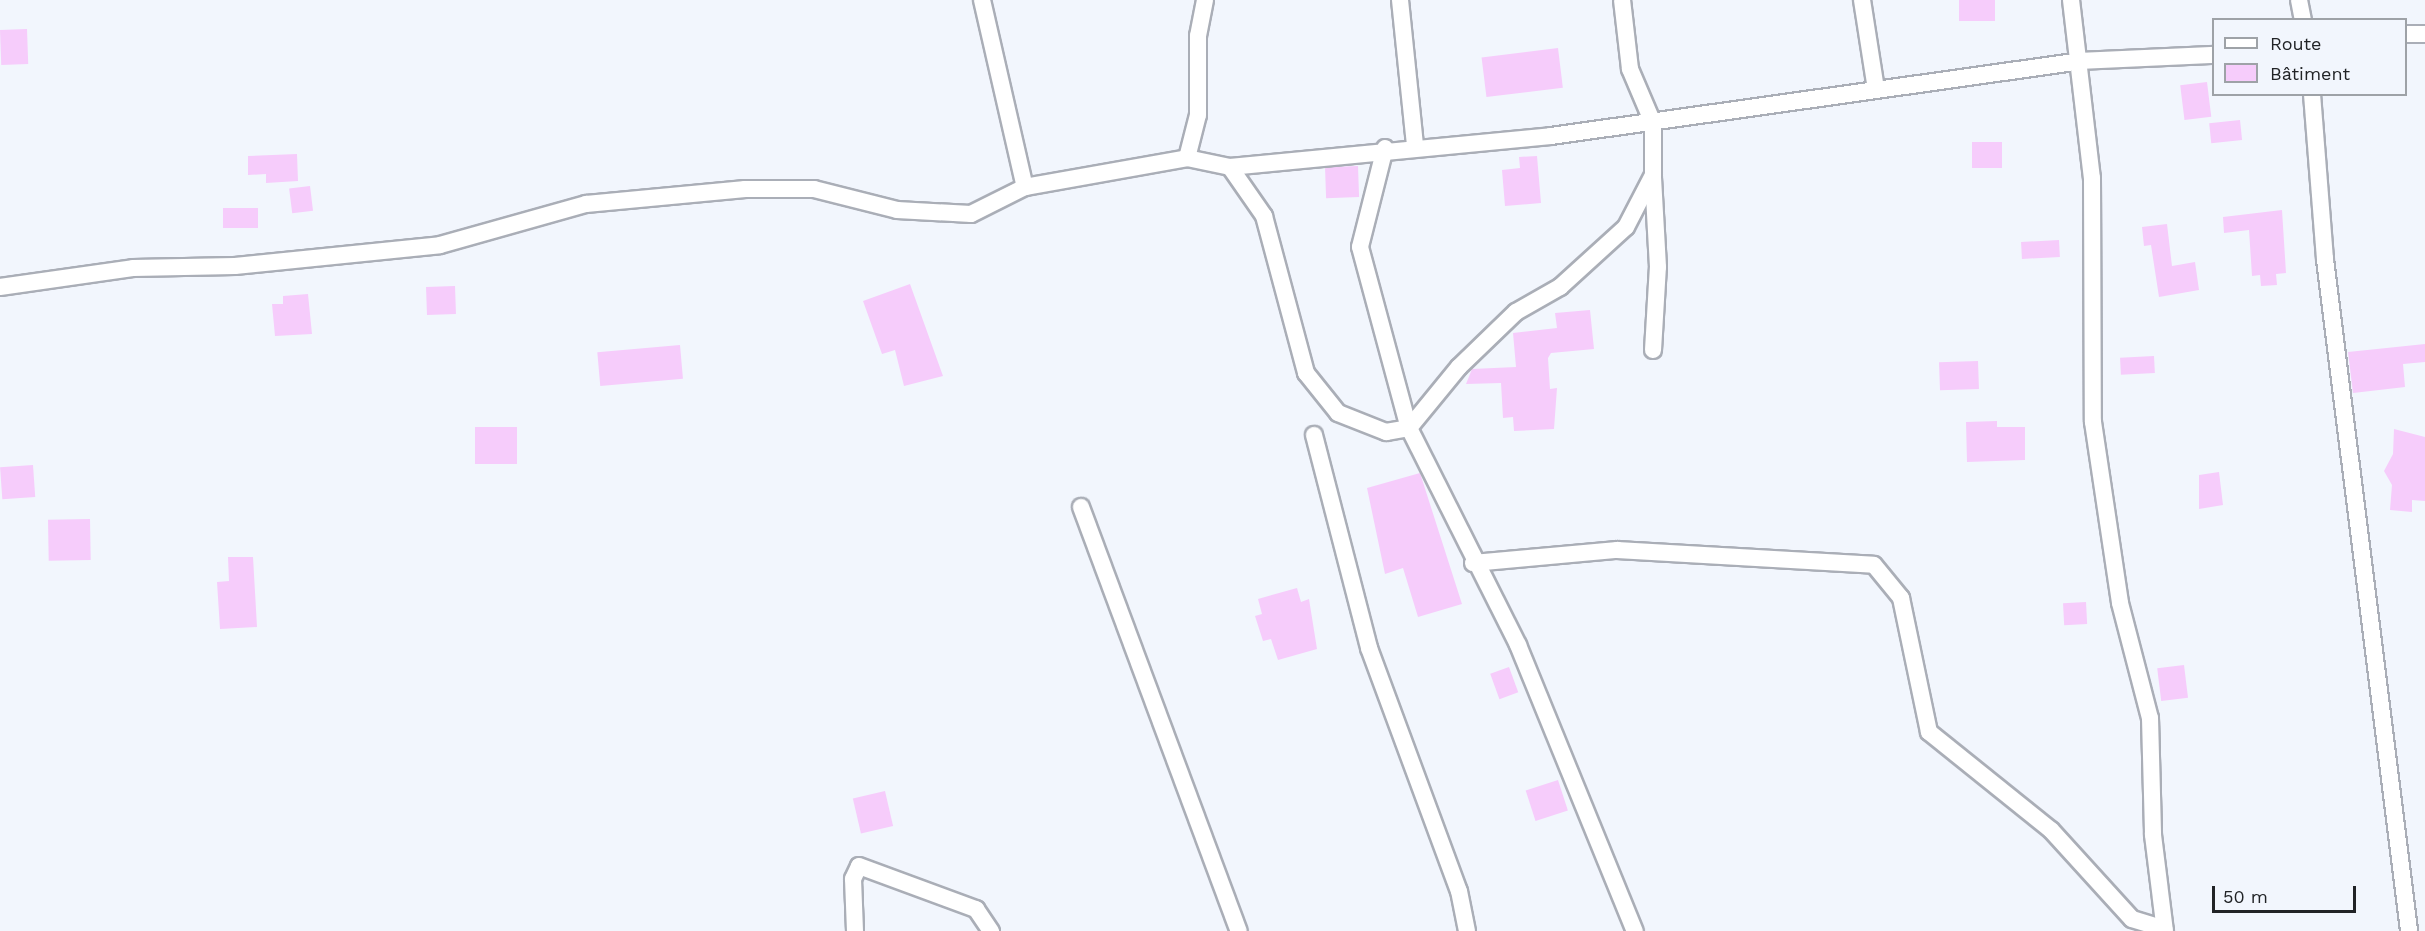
<!DOCTYPE html>
<meta charset="utf-8">
<style>
body{margin:0}
#map{position:relative;width:2425px;height:931px;overflow:hidden;background:#f2f6fd;font-family:"Work Sans",sans-serif}
div>[style]{position:absolute}
.building>*{inset:0;background:#f6ccfb;transform-origin:0 0}
.roads{filter:drop-shadow(2px 0 #aaaeb7) drop-shadow(-2px 0 #aaaeb7) drop-shadow(0 2px #aaaeb7) drop-shadow(0 -2px #aaaeb7)}
.street>*{height:16px;margin:-8px;padding:0 8px;transform-origin:8px;border-radius:8px;background:#fff}
span{translate:-50% -50%;white-space:nowrap;text-align:center;line-height:1.15;-webkit-text-stroke:6px #f2f6fd;paint-order:stroke}
.legend{position:absolute;left:2212px;top:18px;width:195px;height:78px;box-sizing:border-box;background:#f2f6fd;border:2px solid #9ea2a7;margin:0;padding:8px 10px;list-style:none;font-size:18px;color:#212326}
.legend li{display:flex;align-items:center;gap:12px;height:30px}
.legend b{width:30px;border:2px solid #9ea2a7}
.scale{position:absolute;left:2212px;top:886px;width:144px;height:27px;box-sizing:border-box;border:3px solid #212326;border-top:0;padding-left:8px;font-size:18px;line-height:21px;white-space:nowrap;color:#212326;-webkit-text-stroke:4px #f2f6fd;paint-order:stroke}
</style>
<div id="map">
<div class="building">
<i style="left:1959px;top:0;width:36px;height:21px"></i>
<i style="left:27px;top:29px;width:35px;height:27px;rotate:88deg"></i>
<i style="left:1558px;top:48px;width:40px;height:77px;rotate:83deg"></i>
<i style="left:2207px;top:82px;width:35px;height:27px;rotate:83deg"></i>
<i style="left:2240px;top:120px;width:20px;height:31px;rotate:84deg"></i>
<i style="left:2002px;top:142px;width:26px;height:30px;rotate:90deg"></i>
<i style="clip-path:polygon(297px 154px,298px 181px,266px 183px,266px 174px,248px 175px,248px 156px)"></i>
<i style="clip-path:polygon(1537px 156px,1541px 203px,1505px 206px,1502px 170px,1520px 168px,1519px 157px)"></i>
<i style="left:1358px;top:166px;width:31px;height:33px;rotate:88deg"></i>
<i style="left:310px;top:186px;width:25px;height:21px;rotate:83deg"></i>
<i style="left:223px;top:208px;width:35px;height:20px"></i>
<i style="clip-path:polygon(2282px 210px,2286px 273px,2276px 274px,2277px 285px,2261px 286px,2260px 275px,2252px 276px,2249px 230px,2224px 233px,2223px 217px)"></i>
<i style="clip-path:polygon(2167px 224px,2172px 266px,2195px 262px,2199px 290px,2159px 297px,2151px 245px,2144px 246px,2142px 227px)"></i>
<i style="left:2059px;top:240px;width:17px;height:38px;rotate:87deg"></i>
<i style="clip-path:polygon(910px 284px,943px 376px,904px 386px,895px 350px,882px 354px,863px 301px)"></i>
<i style="left:455px;top:286px;width:28px;height:29px;rotate:88deg"></i>
<i style="clip-path:polygon(308px 294px,312px 334px,275px 336px,272px 304px,283px 304px,283px 296px)"></i>
<i style="clip-path:polygon(1590px 310px,1594px 349px,1551px 353px,1548px 358px,1550px 389px,1557px 388px,1554px 429px,1514px 431px,1513px 417px,1503px 418px,1501px 383px,1466px 384px,1472px 369px,1516px 367px,1513px 333px,1557px 328px,1555px 313px)"></i>
<i style="clip-path:polygon(2425px 344px,2425px 362px,2403px 364px,2405px 387px,2353px 393px,2348px 352px)"></i>
<i style="left:680px;top:345px;width:34px;height:83px;rotate:85deg"></i>
<i style="left:2154px;top:356px;width:17px;height:34px;rotate:87deg"></i>
<i style="left:1978px;top:361px;width:28px;height:39px;rotate:88deg"></i>
<i style="clip-path:polygon(1997px 421px,1997px 427px,2025px 427px,2025px 460px,1967px 462px,1966px 422px)"></i>
<i style="left:475px;top:427px;width:42px;height:37px"></i>
<i style="clip-path:polygon(2394px 429px,2425px 437px,2425px 501px,2412px 500px,2412px 512px,2390px 510px,2392px 485px,2384px 471px,2393px 454px)"></i>
<i style="left:33px;top:465px;width:32px;height:33px;rotate:86deg"></i>
<i style="clip-path:polygon(2219px 472px,2223px 505px,2199px 509px,2199px 475px)"></i>
<i style="clip-path:polygon(1420px 473px,1462px 604px,1418px 617px,1403px 568px,1385px 574px,1367px 488px)"></i>
<i style="left:90px;top:519px;width:41px;height:42px;rotate:89deg"></i>
<i style="clip-path:polygon(228px 557px,253px 557px,257px 627px,220px 629px,217px 582px,229px 581px)"></i>
<i style="clip-path:polygon(1297px 588px,1301px 602px,1309px 599px,1317px 649px,1278px 660px,1271px 639px,1263px 641px,1255px 616px,1262px 614px,1258px 599px)"></i>
<i style="left:2086px;top:602px;width:22px;height:23px;rotate:87deg"></i>
<i style="left:2184px;top:665px;width:33px;height:27px;rotate:83deg"></i>
<i style="left:1509px;top:667px;width:27px;height:20px;rotate:70deg"></i>
<i style="left:1558px;top:780px;width:32px;height:34px;rotate:72deg"></i>
<i style="left:885px;top:791px;width:36px;height:33px;rotate:77deg"></i>
</div>
<div class="roads">
<div class="street">
<i style="left:982px;top:0;width:192px;rotate:77.1deg"></i>
<i style="left:1400px;top:0;width:147px;rotate:84.1deg"></i>
<i style="left:1862px;top:0;width:90px;rotate:81.1deg"></i>
<i style="left:2071px;top:0;width:179px;rotate:83.3deg"></i>
<i style="left:2092px;top:178px;width:244px;rotate:89.8deg"></i>
<i style="left:2093px;top:422px;width:183px;rotate:81.5deg"></i>
<i style="left:2120px;top:603px;width:119px;rotate:75.4deg"></i>
<i style="left:2150px;top:718px;width:117px;rotate:88.5deg"></i>
<i style="left:2153px;top:835px;width:97px;rotate:82.9deg"></i>
<i style="left:2299px;top:0;width:20px;rotate:79deg"></i>
<i style="left:2406px;top:34px;width:19px"></i>
<i style="left:2312px;top:94px;width:166px;rotate:85.5deg"></i>
<i style="left:2325px;top:259px;width:677px;rotate:82.87deg"></i>
<i style="left:1385px;top:148px;width:102px;rotate:104.2deg"></i>
<i style="left:1360px;top:247px;width:188px;rotate:74.9deg"></i>
<i style="left:1409px;top:428px;width:243px;rotate:63.3deg"></i>
<i style="left:1518px;top:645px;width:309px;rotate:67.8deg"></i>
<i style="left:1187px;top:158px;width:44px;rotate:-75.7deg"></i>
<i style="left:1198px;top:115px;width:79px;rotate:-90deg"></i>
<i style="left:1198px;top:36px;width:37px;rotate:-79deg"></i>
<i style="left:1230px;top:167px;width:60px;rotate:55.2deg"></i>
<i style="left:1264px;top:216px;width:163px;rotate:75deg"></i>
<i style="left:1306px;top:373px;width:51px;rotate:51.3deg"></i>
<i style="left:1338px;top:413px;width:52px;rotate:21.6deg"></i>
<i style="left:1386px;top:432px;width:23px;rotate:-10deg"></i>
<i style="left:1409px;top:428px;width:79px;rotate:-50.7deg"></i>
<i style="left:1459px;top:367px;width:79px;rotate:-44deg"></i>
<i style="left:1516px;top:312px;width:51px;rotate:-29.6deg"></i>
<i style="left:1560px;top:287px;width:89px;rotate:-42.3deg"></i>
<i style="left:1626px;top:227px;width:59px;rotate:-62.6deg"></i>
<i style="left:1653px;top:175px;width:52px;rotate:-90deg"></i>
<i style="left:1653px;top:123px;width:59px;rotate:-113.1deg"></i>
<i style="left:1630px;top:69px;width:69px;rotate:-96.6deg"></i>
<i style="left:0;top:287px;width:134px;rotate:-8.1deg"></i>
<i style="left:133px;top:268px;width:102px;rotate:-1.1deg"></i>
<i style="left:235px;top:266px;width:206px;rotate:-5.8deg"></i>
<i style="left:440px;top:245px;width:152px;rotate:-15.7deg"></i>
<i style="left:586px;top:204px;width:160px;rotate:-5.4deg"></i>
<i style="left:745px;top:189px;width:69px"></i>
<i style="left:814px;top:189px;width:86px;rotate:14.2deg"></i>
<i style="left:897px;top:210px;width:74px;rotate:3.1deg"></i>
<i style="left:971px;top:214px;width:60px;rotate:-26.6deg"></i>
<i style="left:1025px;top:187px;width:165px;rotate:-10.1deg"></i>
<i style="left:1187px;top:158px;width:44px;rotate:11.8deg"></i>
<i style="left:1230px;top:167px;width:322px;rotate:-5.5deg"></i>
<i style="left:1551px;top:136px;width:535px;rotate:-8.05deg"></i>
<i style="left:2081px;top:61px;width:133px;rotate:-2.6deg"></i>
<i style="left:1653px;top:350px;width:83px;rotate:-86.6deg"></i>
<i style="left:1658px;top:267px;width:90px;rotate:-93.2deg"></i>
<i style="left:1314px;top:435px;width:220px;rotate:75.5deg"></i>
<i style="left:1369px;top:648px;width:259px;rotate:69.7deg"></i>
<i style="left:1459px;top:891px;width:41px;rotate:78.7deg"></i>
<i style="left:1081px;top:507px;width:452px;rotate:69.6deg"></i>
<i style="left:1473px;top:563px;width:145px;rotate:-5.2deg"></i>
<i style="left:1617px;top:550px;width:257px;rotate:3.3deg"></i>
<i style="left:1874px;top:565px;width:43px;rotate:50.7deg"></i>
<i style="left:1901px;top:598px;width:137px;rotate:78.2deg"></i>
<i style="left:1929px;top:732px;width:156px;rotate:38.8deg"></i>
<i style="left:2051px;top:830px;width:120px;rotate:47.7deg"></i>
<i style="left:2132px;top:919px;width:34px;rotate:17deg"></i>
<i style="left:855px;top:931px;width:52px;rotate:-92.2deg"></i>
<i style="left:853px;top:879px;width:14px;rotate:-65deg"></i>
<i style="left:859px;top:866px;width:125px;rotate:20.2deg"></i>
<i style="left:976px;top:909px;width:27px;rotate:56deg"></i>
</div>
</div>
<ul class="legend">
<li><b style="height:8px;background:#fff"></b>Route</li>
<li><b style="height:16px;background:#f6ccfb"></b>Bâtiment</li>
</ul>
<div class="scale">50 m</div>
</div>
